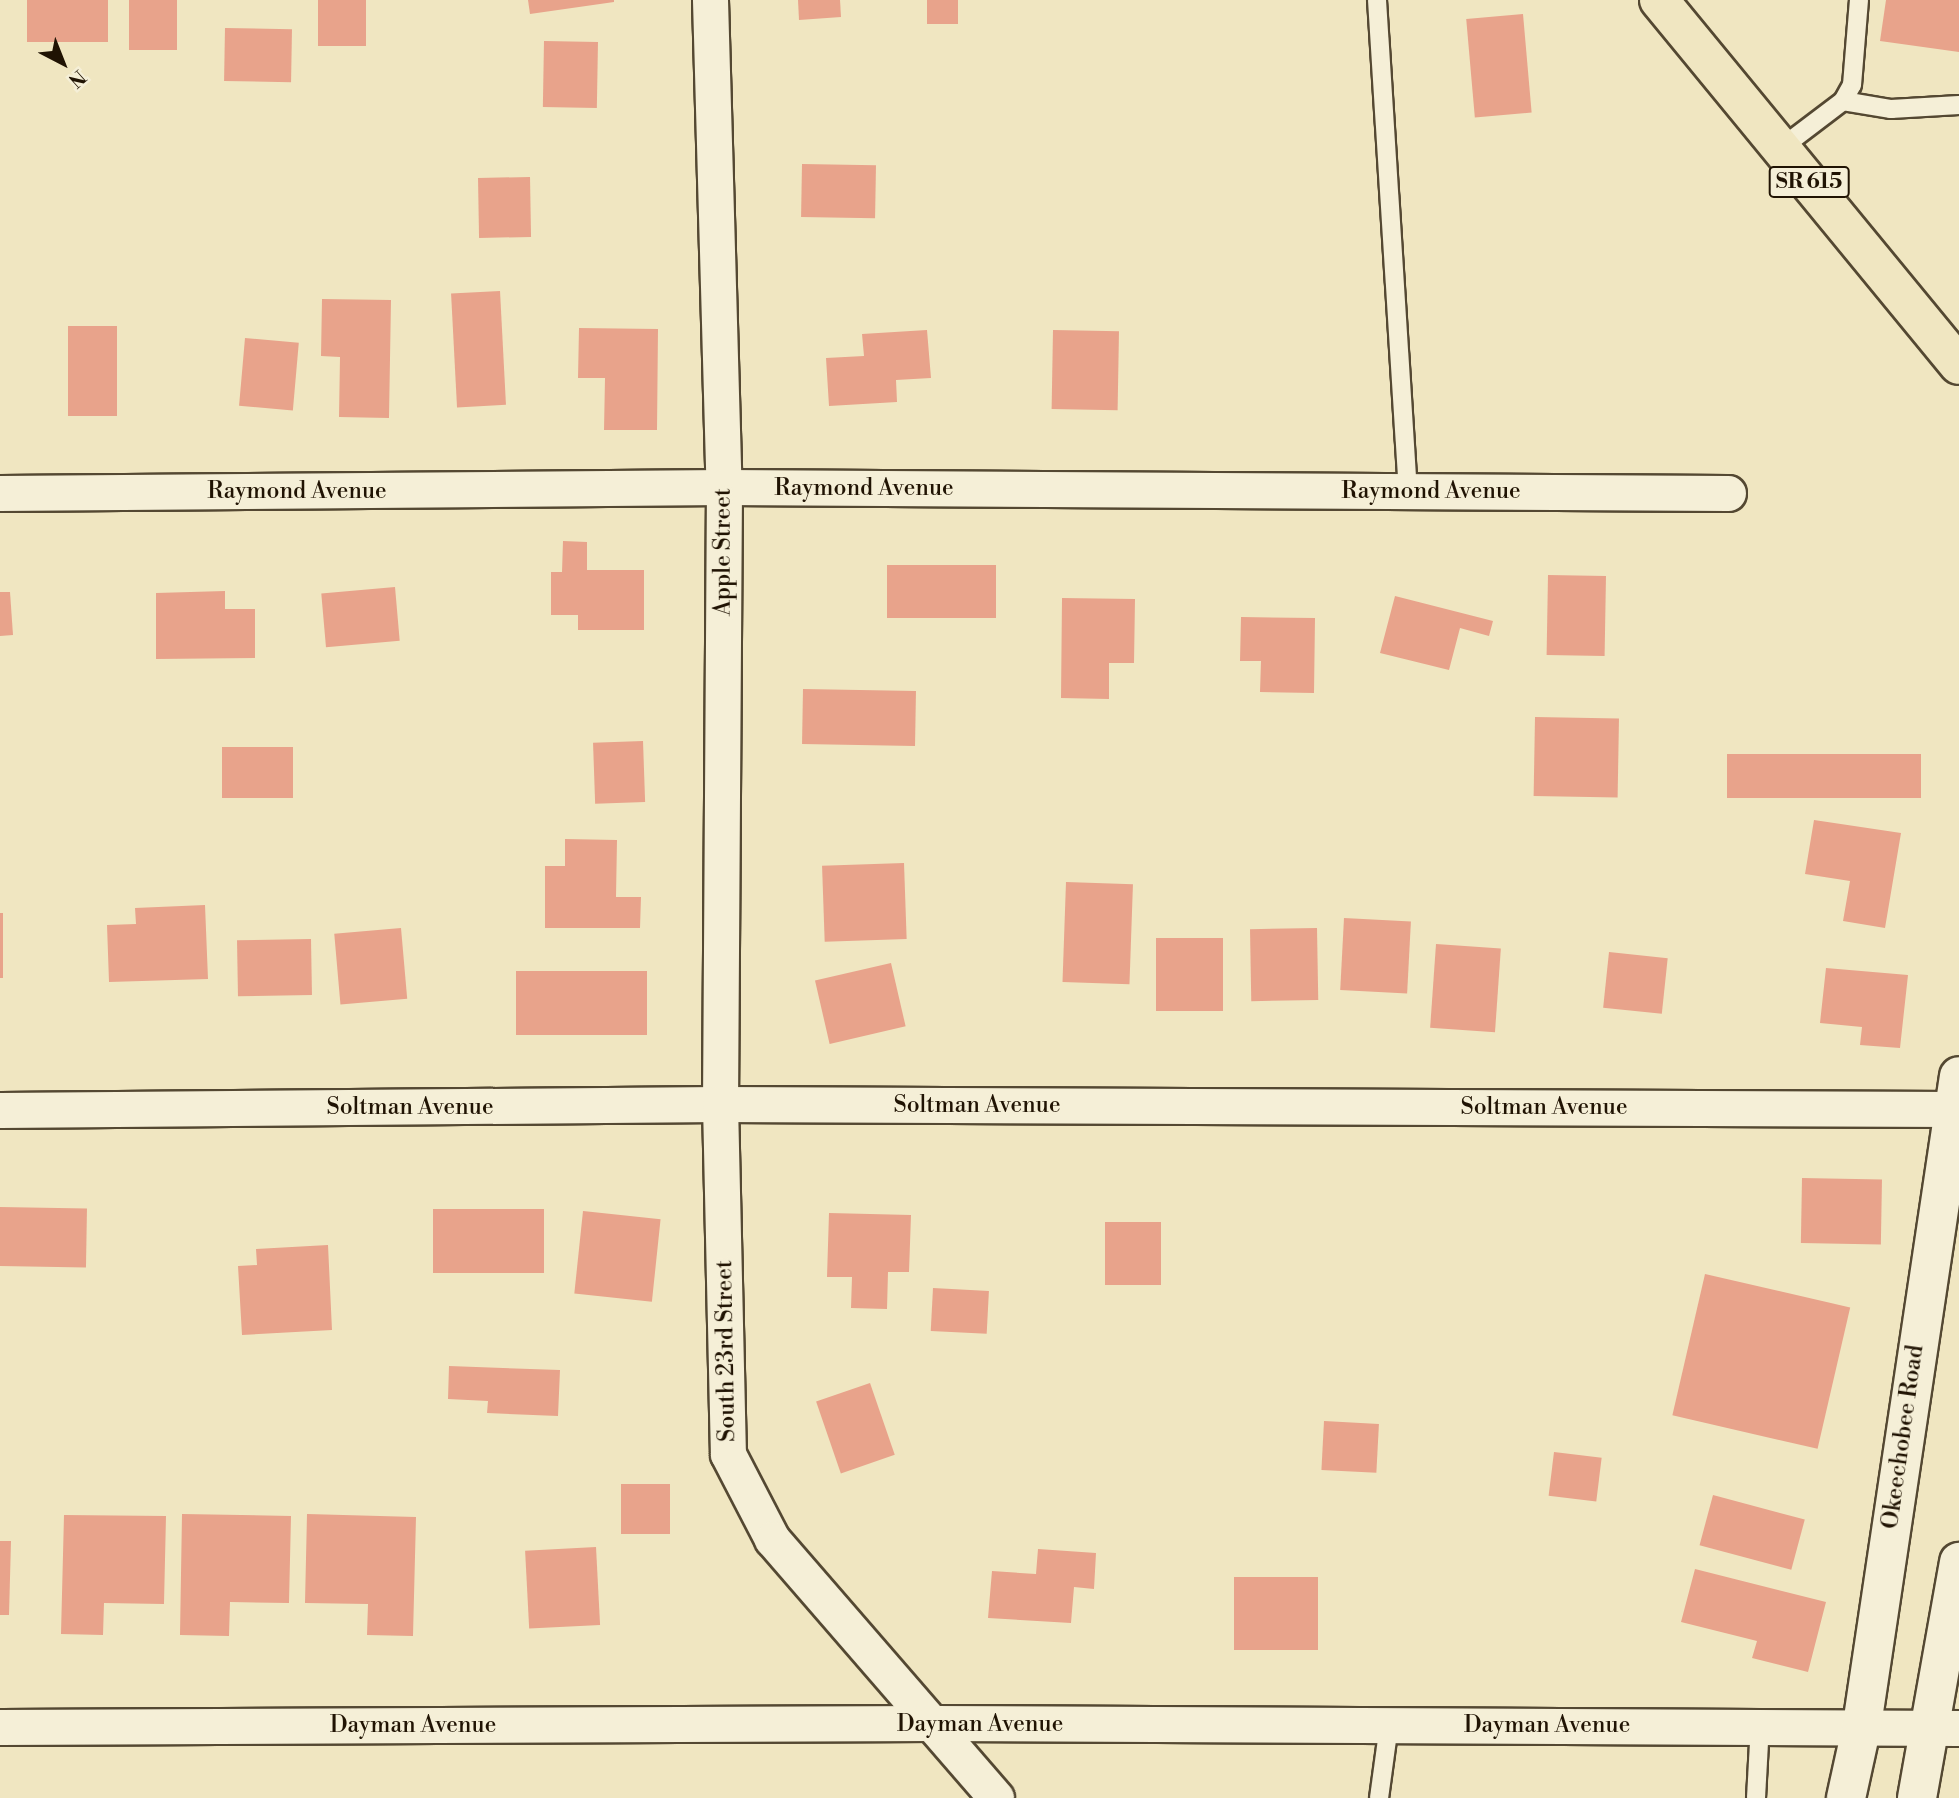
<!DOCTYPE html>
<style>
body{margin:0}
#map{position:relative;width:1959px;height:1798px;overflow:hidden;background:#f0e6c1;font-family:"Libre Bodoni",serif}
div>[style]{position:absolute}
.building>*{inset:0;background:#e8a38b;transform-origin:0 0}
.roads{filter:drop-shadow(2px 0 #544832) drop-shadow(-2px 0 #544832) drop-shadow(0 2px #544832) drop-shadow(0 -2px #544832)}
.service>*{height:18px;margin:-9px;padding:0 9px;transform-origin:9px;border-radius:9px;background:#f5efd7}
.minor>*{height:35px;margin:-17.5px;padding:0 17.5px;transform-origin:17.5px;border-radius:17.5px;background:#f5efd7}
.secondary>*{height:38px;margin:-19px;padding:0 19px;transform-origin:19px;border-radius:19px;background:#f5efd7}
.primary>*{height:38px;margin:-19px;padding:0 19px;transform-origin:19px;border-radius:19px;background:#f0e6c1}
span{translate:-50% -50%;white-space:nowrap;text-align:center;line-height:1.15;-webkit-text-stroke:6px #f5efd7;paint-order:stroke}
.shield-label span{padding:2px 5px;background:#f5efd7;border:2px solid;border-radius:5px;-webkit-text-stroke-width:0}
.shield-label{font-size:21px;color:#201303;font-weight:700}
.street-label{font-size:23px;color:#201303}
.north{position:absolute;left:28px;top:28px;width:70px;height:70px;-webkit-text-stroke:5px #f5efd7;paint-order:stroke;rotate:138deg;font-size:19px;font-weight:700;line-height:28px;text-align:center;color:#201303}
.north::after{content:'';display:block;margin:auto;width:24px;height:32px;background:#201303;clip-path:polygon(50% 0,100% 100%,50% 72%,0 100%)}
</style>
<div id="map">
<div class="building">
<i style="left:27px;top:0;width:81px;height:42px"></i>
<i style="left:129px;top:0;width:48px;height:50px"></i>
<i style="left:318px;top:0;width:48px;height:46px"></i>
<i style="clip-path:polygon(528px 0,614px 0,614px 2px,530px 14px)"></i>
<i style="clip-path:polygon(798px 0,840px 0,841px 17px,799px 20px)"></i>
<i style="left:927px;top:0;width:31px;height:24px"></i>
<i style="clip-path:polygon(1886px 0,1959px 0,1959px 52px,1880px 41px)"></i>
<i style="left:1523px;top:14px;width:99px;height:57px;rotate:85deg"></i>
<i style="left:225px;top:28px;width:67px;height:53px;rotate:1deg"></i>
<i style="left:544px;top:41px;width:54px;height:66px;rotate:1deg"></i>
<i style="left:802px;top:164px;width:74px;height:53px;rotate:1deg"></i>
<i style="left:530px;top:177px;width:60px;height:52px;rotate:89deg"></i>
<i style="left:500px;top:291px;width:114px;height:49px;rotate:87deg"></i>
<i style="clip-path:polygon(322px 299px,391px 300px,389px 418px,339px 417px,340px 357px,321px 356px)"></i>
<i style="left:68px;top:326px;width:49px;height:90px"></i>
<i style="clip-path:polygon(579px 328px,658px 329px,657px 430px,604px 430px,605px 378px,578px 378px)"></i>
<i style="clip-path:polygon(927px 330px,931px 378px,896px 380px,897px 402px,829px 406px,826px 358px,864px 356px,862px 334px)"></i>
<i style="left:1053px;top:330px;width:66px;height:79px;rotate:1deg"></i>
<i style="left:245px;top:338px;width:54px;height:68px;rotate:5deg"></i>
<i style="clip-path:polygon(563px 541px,587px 542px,587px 570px,644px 570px,644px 630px,578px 630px,578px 615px,551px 615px,551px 572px,562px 572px)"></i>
<i style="left:887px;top:565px;width:109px;height:53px"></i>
<i style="left:1548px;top:575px;width:58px;height:80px;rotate:1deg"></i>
<i style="left:395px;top:587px;width:54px;height:74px;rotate:85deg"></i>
<i style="clip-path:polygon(225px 591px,225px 609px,255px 609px,255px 658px,156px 659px,156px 593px)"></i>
<i style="clip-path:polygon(0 592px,10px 592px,13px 635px,0 636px)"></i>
<i style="clip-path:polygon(1395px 596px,1493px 621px,1489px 636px,1460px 628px,1449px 670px,1380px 653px)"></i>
<i style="clip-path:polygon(1062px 598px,1135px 599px,1134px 663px,1109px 663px,1109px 699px,1061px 698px)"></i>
<i style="clip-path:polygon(1241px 617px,1315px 618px,1314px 693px,1260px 692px,1261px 661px,1240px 661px)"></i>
<i style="left:803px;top:689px;width:113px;height:55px;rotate:1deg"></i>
<i style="left:1535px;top:717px;width:84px;height:79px;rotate:1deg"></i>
<i style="left:643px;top:741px;width:61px;height:50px;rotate:88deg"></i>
<i style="left:222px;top:747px;width:71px;height:51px"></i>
<i style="left:1727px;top:754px;width:194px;height:44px"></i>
<i style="clip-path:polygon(1814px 820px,1901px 833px,1885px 928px,1843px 921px,1850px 881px,1805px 874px)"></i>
<i style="clip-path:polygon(565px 839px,617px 840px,616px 897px,641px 897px,640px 928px,545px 928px,545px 866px,565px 866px)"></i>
<i style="left:904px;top:863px;width:76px;height:82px;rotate:88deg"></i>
<i style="left:1066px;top:882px;width:67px;height:100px;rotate:2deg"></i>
<i style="clip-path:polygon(205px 905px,208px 979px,109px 982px,107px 925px,136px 924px,135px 908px)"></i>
<i style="left:0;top:913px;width:3px;height:65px"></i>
<i style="left:1344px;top:918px;width:67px;height:72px;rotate:3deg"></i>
<i style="left:401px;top:928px;width:71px;height:67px;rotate:85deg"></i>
<i style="left:1317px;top:928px;width:72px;height:67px;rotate:89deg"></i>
<i style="left:1223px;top:938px;width:73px;height:67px;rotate:90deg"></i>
<i style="left:311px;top:939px;width:56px;height:74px;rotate:89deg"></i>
<i style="left:1436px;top:944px;width:65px;height:84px;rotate:4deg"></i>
<i style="left:1609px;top:952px;width:59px;height:56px;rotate:6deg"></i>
<i style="left:891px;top:963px;width:65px;height:78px;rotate:77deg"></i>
<i style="clip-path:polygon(1826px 968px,1908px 975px,1900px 1048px,1860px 1045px,1862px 1027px,1820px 1023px)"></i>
<i style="left:516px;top:971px;width:131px;height:64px"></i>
<i style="left:1802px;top:1178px;width:80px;height:65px;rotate:1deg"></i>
<i style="left:0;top:1207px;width:87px;height:59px;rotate:1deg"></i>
<i style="left:433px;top:1209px;width:111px;height:64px"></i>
<i style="left:583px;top:1211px;width:78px;height:83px;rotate:6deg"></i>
<i style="clip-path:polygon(829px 1213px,911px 1215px,909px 1272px,888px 1272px,887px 1309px,851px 1308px,852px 1277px,827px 1277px)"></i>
<i style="left:1105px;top:1222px;width:56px;height:63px"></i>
<i style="clip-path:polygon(328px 1245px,332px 1330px,242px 1335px,238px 1266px,257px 1265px,256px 1249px)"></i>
<i style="left:1705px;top:1274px;width:149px;height:145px;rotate:13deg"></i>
<i style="left:933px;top:1288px;width:56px;height:43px;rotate:3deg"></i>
<i style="clip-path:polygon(449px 1366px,560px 1370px,558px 1416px,487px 1413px,488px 1401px,448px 1399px)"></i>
<i style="left:870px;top:1383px;width:76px;height:57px;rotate:71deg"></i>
<i style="left:1324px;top:1421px;width:55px;height:49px;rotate:3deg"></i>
<i style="left:1554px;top:1452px;width:48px;height:44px;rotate:7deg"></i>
<i style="left:621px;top:1484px;width:49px;height:50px"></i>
<i style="left:1713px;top:1495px;width:95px;height:52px;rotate:15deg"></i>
<i style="clip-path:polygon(182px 1514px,291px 1516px,289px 1603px,230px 1602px,229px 1636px,180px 1635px)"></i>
<i style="clip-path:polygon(307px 1514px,416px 1517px,413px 1636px,367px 1635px,368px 1604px,305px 1603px)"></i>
<i style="clip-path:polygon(64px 1515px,166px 1516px,164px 1604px,104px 1603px,103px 1635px,61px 1634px)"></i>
<i style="clip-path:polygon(0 1541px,11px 1541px,9px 1615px,0 1615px)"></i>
<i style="left:596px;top:1547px;width:78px;height:71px;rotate:87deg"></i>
<i style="clip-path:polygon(1038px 1549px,1096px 1553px,1094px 1589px,1074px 1587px,1071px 1623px,988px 1618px,992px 1571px,1036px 1574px)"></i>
<i style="clip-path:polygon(1695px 1569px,1826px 1602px,1808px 1672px,1752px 1658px,1757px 1641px,1681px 1622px)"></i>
<i style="left:1234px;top:1577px;width:84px;height:73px"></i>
</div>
<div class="roads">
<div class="service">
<i style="left:1377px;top:0;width:492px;rotate:86.4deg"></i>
<i style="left:1843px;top:101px;width:49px;rotate:9.5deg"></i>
<i style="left:1891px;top:109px;width:68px;rotate:-3.4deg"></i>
<i style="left:1781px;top:148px;width:78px;rotate:-37.2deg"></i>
<i style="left:1843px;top:101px;width:18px;rotate:-61deg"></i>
<i style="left:1852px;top:85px;width:85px;rotate:-85.3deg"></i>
<i style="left:1379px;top:1798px;width:74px;rotate:-82.2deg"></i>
<i style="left:1756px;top:1798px;width:73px;rotate:-86.9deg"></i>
</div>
<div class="minor">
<i style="left:710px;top:0;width:487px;rotate:88.4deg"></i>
<i style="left:724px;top:487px;width:617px;rotate:90.37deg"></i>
<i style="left:720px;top:1104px;width:350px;rotate:88.7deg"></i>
<i style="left:728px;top:1454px;width:96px;rotate:62.6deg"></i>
<i style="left:772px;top:1539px;width:342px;rotate:49.1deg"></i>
<i style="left:0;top:493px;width:724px;rotate:-0.47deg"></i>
<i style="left:724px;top:487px;width:1004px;rotate:0.34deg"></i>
<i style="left:0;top:1110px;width:720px;rotate:-0.48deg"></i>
<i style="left:720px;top:1104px;width:1234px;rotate:0.23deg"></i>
<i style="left:0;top:1727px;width:932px;rotate:-0.25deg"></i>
<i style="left:932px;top:1723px;width:1027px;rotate:0.28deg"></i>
</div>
<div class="secondary">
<i style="left:1846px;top:1798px;width:75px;rotate:-77.6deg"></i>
<i style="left:1862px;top:1725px;width:656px;rotate:-81.5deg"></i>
<i style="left:1917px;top:1798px;width:240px;rotate:-79.9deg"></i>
</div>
<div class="primary">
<i style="left:1659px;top:0;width:472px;rotate:50.6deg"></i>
</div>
</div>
<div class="shield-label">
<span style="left:1809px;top:182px">SR 615</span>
</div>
<div class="street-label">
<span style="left:864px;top:488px">Raymond Avenue</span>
<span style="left:297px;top:491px">Raymond Avenue</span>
<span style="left:1431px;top:491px">Raymond Avenue</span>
<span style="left:723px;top:552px;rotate:-90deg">Apple Street</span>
<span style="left:977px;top:1105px">Soltman Avenue</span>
<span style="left:410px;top:1107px">Soltman Avenue</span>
<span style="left:1544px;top:1107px">Soltman Avenue</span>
<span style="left:726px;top:1351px;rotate:-91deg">South 23rd Street</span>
<span style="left:1903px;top:1437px;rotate:-82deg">Okeechobee Road</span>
<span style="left:980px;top:1724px">Dayman Avenue</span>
<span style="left:413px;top:1725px">Dayman Avenue</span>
<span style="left:1547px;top:1725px">Dayman Avenue</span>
</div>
<div class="north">N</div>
</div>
